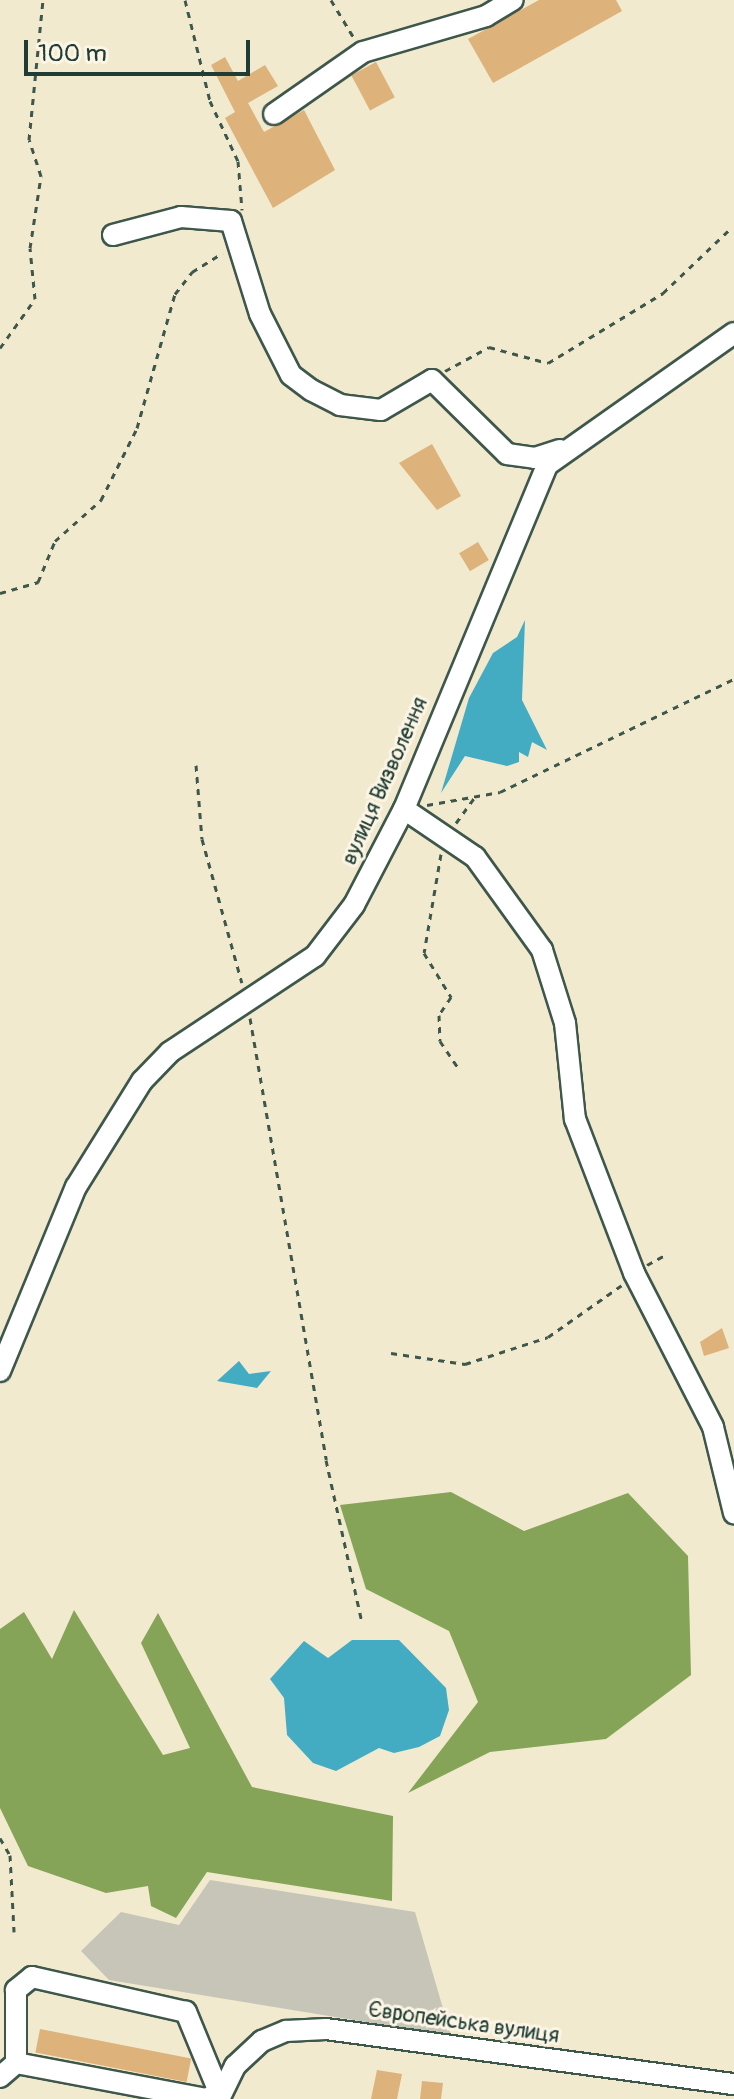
<!DOCTYPE html>
<meta charset="utf-8">
<style>
body{margin:0}
#map{position:relative;width:734px;height:2099px;overflow:hidden;background:#f1eacf;font-family:Pangolin,sans-serif}
div>[style]{position:absolute}
.industrial>*{inset:0;background:#c6c5b8}
.forest>*{inset:0;background:#86a457}
.water>*{inset:0;background:#43acc2}
.building>*{inset:0;background:#ddb27b;transform-origin:0 0}
.path>*{height:3px;margin-top:-1.5px;transform-origin:0;background:repeating-linear-gradient(90deg,#3e574b 0 6px,transparent 0 12px)}
.roads{filter:drop-shadow(2px 0 #3e574b) drop-shadow(-2px 0 #3e574b) drop-shadow(0 2px #3e574b) drop-shadow(0 -2px #3e574b)}
.minor>*{height:20px;margin:-10px;padding:0 10px;transform-origin:10px;border-radius:10px;background:#fff}
span{translate:-50% -50%;white-space:nowrap;text-align:center;line-height:1.15;-webkit-text-stroke:6px #fcf5e5;paint-order:stroke}
.street-label{font-size:22px;color:#1f3d34}
.scale{position:absolute;left:24px;top:40px;width:226px;height:36px;box-sizing:border-box;border:4px solid #1f3d34;border-top:0;padding-left:10px;font-size:24px;line-height:28px;white-space:nowrap;color:#1f3d34;-webkit-text-stroke:6px #fcf5e5;paint-order:stroke}
</style>
<div id="map">
<div class="industrial">
<i style="clip-path:polygon(210px 1880px,415px 1912px,451px 2036px,109px 1980px,81px 1951px,121px 1912px,179px 1925px)"></i>
</div>
<div class="forest">
<i style="clip-path:polygon(451px 1492px,524px 1531px,628px 1493px,688px 1556px,691px 1675px,606px 1739px,490px 1752px,408px 1793px,478px 1702px,449px 1631px,366px 1589px,340px 1505px)"></i>
<i style="clip-path:polygon(74px 1610px,163px 1755px,190px 1748px,141px 1643px,158px 1613px,252px 1787px,393px 1816px,392px 1901px,207px 1872px,176px 1918px,151px 1906px,148px 1886px,106px 1893px,28px 1866px,0 1808px,0 1629px,24px 1612px,52px 1659px)"></i>
</div>
<div class="water">
<i style="clip-path:polygon(525px 620px,522px 700px,547px 750px,532px 742px,528px 757px,519px 752px,519px 762px,507px 766px,465px 756px,441px 793px,469px 698px,493px 653px,517px 637px)"></i>
<i style="clip-path:polygon(239px 1361px,249px 1374px,271px 1371px,257px 1388px,217px 1381px)"></i>
<i style="clip-path:polygon(352px 1640px,399px 1640px,446px 1688px,449px 1710px,440px 1736px,419px 1747px,394px 1753px,379px 1748px,336px 1771px,313px 1763px,287px 1735px,284px 1698px,270px 1679px,304px 1641px,328px 1658px)"></i>
</div>
<div class="building">
<i style="clip-path:polygon(539px 0,616px 0,622px 11px,493px 83px,468px 39px)"></i>
<i style="clip-path:polygon(225px 57px,238px 81px,265px 65px,278px 86px,248px 103px,264px 132px,304px 110px,335px 170px,273px 208px,225px 118px,235px 112px,211px 65px)"></i>
<i style="left:376px;top:62px;width:40px;height:28px;rotate:62deg"></i>
<i style="clip-path:polygon(432px 444px,461px 496px,437px 510px,399px 463px)"></i>
<i style="left:478px;top:542px;width:21px;height:22px;rotate:59deg"></i>
<i style="clip-path:polygon(722px 1328px,729px 1348px,704px 1356px,700px 1342px)"></i>
<i style="left:40px;top:2029px;width:154px;height:24px;rotate:11deg"></i>
<i style="clip-path:polygon(377px 2070px,402px 2074px,397px 2099px,371px 2099px)"></i>
<i style="clip-path:polygon(422px 2081px,443px 2083px,441px 2099px,420px 2099px)"></i>
</div>
<div class="path">
<i style="left:185px;top:0;width:104px;rotate:76.1deg"></i>
<i style="left:210px;top:101px;width:66px;rotate:65deg"></i>
<i style="left:238px;top:161px;width:49px;rotate:85.3deg"></i>
<i style="left:331px;top:0;width:44px;rotate:58.8deg"></i>
<i style="left:0;top:348px;width:60px;rotate:-54.5deg"></i>
<i style="left:35px;top:299px;width:51px;rotate:-95.6deg"></i>
<i style="left:30px;top:248px;width:73px;rotate:-81.3deg"></i>
<i style="left:41px;top:176px;width:38px;rotate:-108deg"></i>
<i style="left:29px;top:140px;width:141px;rotate:-84.3deg"></i>
<i style="left:445px;top:371px;width:50px;rotate:-28.6deg"></i>
<i style="left:489px;top:347px;width:61px;rotate:15.2deg"></i>
<i style="left:548px;top:363px;width:135px;rotate:-31.3deg"></i>
<i style="left:663px;top:293px;width:94px;rotate:-43.7deg"></i>
<i style="left:0;top:593px;width:40px;rotate:-16deg"></i>
<i style="left:38px;top:582px;width:44px;rotate:-67.5deg"></i>
<i style="left:55px;top:541px;width:62px;rotate:-41.7deg"></i>
<i style="left:101px;top:500px;width:80px;rotate:-63.4deg"></i>
<i style="left:137px;top:428px;width:139px;rotate:-74.2deg"></i>
<i style="left:175px;top:294px;width:28px;rotate:-52deg"></i>
<i style="left:192px;top:272px;width:36px;rotate:-32deg"></i>
<i style="left:196px;top:765px;width:74px;rotate:85.4deg"></i>
<i style="left:202px;top:839px;width:149px;rotate:74.5deg"></i>
<i style="left:427px;top:805px;width:74px;rotate:-10.1deg"></i>
<i style="left:500px;top:792px;width:260px;rotate:-25.8deg"></i>
<i style="left:456px;top:823px;width:32px;rotate:-54deg"></i>
<i style="left:441px;top:854px;width:100px;rotate:99.7deg"></i>
<i style="left:424px;top:953px;width:52px;rotate:58.5deg"></i>
<i style="left:451px;top:997px;width:22px;rotate:124deg"></i>
<i style="left:439px;top:1015px;width:26px;rotate:88deg"></i>
<i style="left:440px;top:1041px;width:34px;rotate:56deg"></i>
<i style="left:250px;top:1018px;width:448px;rotate:80.2deg"></i>
<i style="left:326px;top:1460px;width:166px;rotate:77.5deg"></i>
<i style="left:647px;top:1265px;width:21px;rotate:-29deg"></i>
<i style="left:391px;top:1353px;width:75px;rotate:8.5deg"></i>
<i style="left:465px;top:1364px;width:87px;rotate:-18deg"></i>
<i style="left:548px;top:1337px;width:90px;rotate:-35.1deg"></i>
<i style="left:0;top:1838px;width:20px;rotate:60deg"></i>
<i style="left:10px;top:1855px;width:77px;rotate:87deg"></i>
</div>
<div class="roads">
<div class="minor">
<i style="left:274px;top:114px;width:108px;rotate:-34.9deg"></i>
<i style="left:363px;top:52px;width:128px;rotate:-16.3deg"></i>
<i style="left:486px;top:16px;width:31px;rotate:-31deg"></i>
<i style="left:113px;top:235px;width:70px;rotate:-14.8deg"></i>
<i style="left:181px;top:217px;width:50px;rotate:4.6deg"></i>
<i style="left:231px;top:221px;width:97px;rotate:72.7deg"></i>
<i style="left:260px;top:314px;width:68px;rotate:63.1deg"></i>
<i style="left:291px;top:375px;width:25px;rotate:37deg"></i>
<i style="left:311px;top:390px;width:33px;rotate:27deg"></i>
<i style="left:340px;top:405px;width:41px;rotate:7deg"></i>
<i style="left:381px;top:410px;width:59px;rotate:-30.5deg"></i>
<i style="left:432px;top:380px;width:105px;rotate:44.6deg"></i>
<i style="left:507px;top:454px;width:28px;rotate:8deg"></i>
<i style="left:535px;top:458px;width:26px;rotate:-18deg"></i>
<i style="left:404px;top:809px;width:86px;rotate:34.1deg"></i>
<i style="left:475px;top:857px;width:115px;rotate:54.2deg"></i>
<i style="left:542px;top:950px;width:77px;rotate:72.5deg"></i>
<i style="left:565px;top:1023px;width:97px;rotate:84.1deg"></i>
<i style="left:575px;top:1119px;width:165px;rotate:69deg"></i>
<i style="left:634px;top:1273px;width:173px;rotate:62.8deg"></i>
<i style="left:713px;top:1427px;width:89px;rotate:76.3deg"></i>
<i style="left:0;top:1371px;width:199px;rotate:-67.6deg"></i>
<i style="left:76px;top:1187px;width:125px;rotate:-58.1deg"></i>
<i style="left:142px;top:1081px;width:40px;rotate:-46deg"></i>
<i style="left:170px;top:1052px;width:174px;rotate:-33.5deg"></i>
<i style="left:315px;top:956px;width:64px;rotate:-52.6deg"></i>
<i style="left:354px;top:905px;width:108px;rotate:-62.5deg"></i>
<i style="left:404px;top:809px;width:373px;rotate:-67.4deg"></i>
<i style="left:547px;top:465px;width:229px;rotate:-35.2deg"></i>
<i style="left:0;top:2077px;width:21px;rotate:-41deg"></i>
<i style="left:16px;top:2063px;width:194px;rotate:10.7deg"></i>
<i style="left:207px;top:2099px;width:14px;rotate:-30deg"></i>
<i style="left:219px;top:2092px;width:87px;rotate:-112.4deg"></i>
<i style="left:186px;top:2012px;width:158px;rotate:-167.2deg"></i>
<i style="left:32px;top:1977px;width:21px;rotate:141deg"></i>
<i style="left:16px;top:1990px;width:73px;rotate:90deg"></i>
<i style="left:219px;top:2099px;width:37px;rotate:-64deg"></i>
<i style="left:235px;top:2066px;width:37px;rotate:-43deg"></i>
<i style="left:262px;top:2041px;width:26px;rotate:-23deg"></i>
<i style="left:286px;top:2031px;width:40px;rotate:-2.9deg"></i>
<i style="left:326px;top:2029px;width:412px;rotate:7.7deg"></i>
</div>
</div>
<div class="street-label">
<span style="left:385px;top:781px;rotate:-66deg">вулиця Визволення</span>
<span style="left:464px;top:2023px;rotate:8deg">Європейська вулиця</span>
</div>
<div class="scale">100 m</div>
</div>
